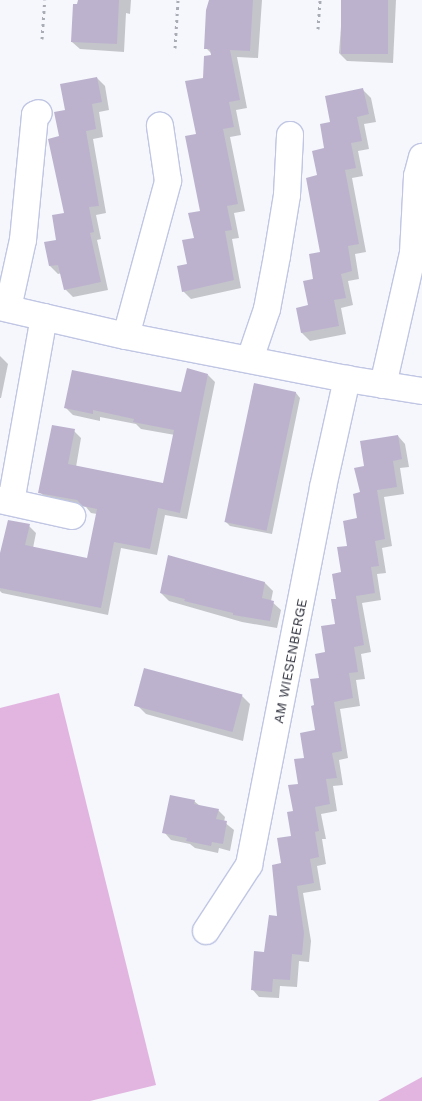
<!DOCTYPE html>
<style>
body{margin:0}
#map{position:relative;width:422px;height:1101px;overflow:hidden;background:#f5f7fd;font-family:"Work Sans",sans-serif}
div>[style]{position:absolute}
.green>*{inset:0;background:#e2b5e0}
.shadow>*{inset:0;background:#0003}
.building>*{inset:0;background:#bcb2ce;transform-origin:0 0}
.path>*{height:3px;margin-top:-1.5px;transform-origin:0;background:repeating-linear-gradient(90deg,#aaacb5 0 2.5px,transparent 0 6.5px)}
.roads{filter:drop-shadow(1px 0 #c0c6e3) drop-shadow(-1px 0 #c0c6e3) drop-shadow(0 1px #c0c6e3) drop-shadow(0 -1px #c0c6e3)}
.minor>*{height:26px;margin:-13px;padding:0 13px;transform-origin:13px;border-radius:13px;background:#fff}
span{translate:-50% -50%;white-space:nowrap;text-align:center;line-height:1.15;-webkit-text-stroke:4.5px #fff;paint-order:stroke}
.street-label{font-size:14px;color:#2d2f3b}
</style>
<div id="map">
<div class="green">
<i style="clip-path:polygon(59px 693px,156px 1085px,90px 1101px,0 1101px,0 708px)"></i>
<i style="clip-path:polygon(422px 1077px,422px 1101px,378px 1101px)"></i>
</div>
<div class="shadow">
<i style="clip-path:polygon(79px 0,131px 0,130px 14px,126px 13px,124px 52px,80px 49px,72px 42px)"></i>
<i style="clip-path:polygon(210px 0,262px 0,258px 58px,237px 57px,247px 108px,236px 110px,241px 135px,230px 137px,245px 211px,234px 213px,239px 238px,232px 239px,241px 288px,191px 299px,183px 291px,202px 212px,198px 135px,204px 79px,213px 55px,206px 48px)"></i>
<i style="clip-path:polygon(343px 0,396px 0,393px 63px,347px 61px,339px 53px)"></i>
<i style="clip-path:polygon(97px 78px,105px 86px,109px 110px,99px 112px,103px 137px,93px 139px,106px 213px,96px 215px,101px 239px,97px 240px,108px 290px,73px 297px,65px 289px,62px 273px,58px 274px,50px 266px,65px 213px,60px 137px,66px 111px)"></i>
<i style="clip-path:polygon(363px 90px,371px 98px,376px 122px,364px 124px,369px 149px,358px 151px,363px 176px,352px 178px,366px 252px,355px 254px,359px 279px,348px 281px,353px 305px,341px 308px,346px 334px,310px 341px,302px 333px,322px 253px,319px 176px,331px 123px)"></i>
<i style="clip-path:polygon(0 356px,8px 364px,1px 398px,0 398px)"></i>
<i style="clip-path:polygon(208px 375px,215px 382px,187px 519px,165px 515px,157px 555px,121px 548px,108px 615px,2px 593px,0 591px,0 561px,29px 526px,36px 533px,33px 548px,88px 559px,97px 514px,91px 513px,86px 507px,47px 500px,40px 492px,74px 431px,81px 438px,76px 467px,164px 484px,175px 435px,141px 429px,136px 424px,100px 417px,100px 421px,73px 415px,66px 408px,182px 393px)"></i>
<i style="clip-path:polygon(254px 385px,296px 393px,300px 398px,272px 534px,230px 526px,226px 522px)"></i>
<i style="clip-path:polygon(398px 436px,405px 444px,409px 467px,400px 468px,404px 494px,384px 497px,392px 546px,382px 548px,386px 573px,377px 574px,381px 600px,362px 603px,371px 652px,361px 654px,365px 679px,356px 680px,360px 706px,340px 709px,348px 758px,339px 760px,343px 785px,333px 786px,337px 811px,321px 814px,326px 839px,322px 839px,326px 864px,317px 866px,321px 890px,303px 893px,311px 941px,309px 962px,299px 961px,297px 987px,280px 986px,279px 998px,259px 997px,252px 989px,279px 917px,283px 865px,293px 837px,294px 812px,305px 759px,317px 731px,316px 706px,327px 653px,336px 625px,338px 600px,348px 547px,358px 519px,365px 467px)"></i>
<i style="clip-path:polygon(265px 583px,273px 591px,271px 601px,281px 610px,277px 628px,242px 622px,169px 601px,161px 593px)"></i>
<i style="clip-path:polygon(242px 696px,250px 704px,243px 741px,146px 714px,138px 706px)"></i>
<i style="clip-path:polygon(194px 801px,200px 806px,218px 810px,225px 817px,224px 822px,234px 830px,230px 851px,219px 848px,218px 853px,195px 848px,190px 844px,171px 840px,164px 832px)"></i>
</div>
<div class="building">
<i style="clip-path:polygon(78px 0,119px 0,117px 44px,71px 42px,73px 4px,77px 4px)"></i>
<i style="clip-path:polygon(209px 0,253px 0,250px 51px,230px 50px,240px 100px,229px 102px,234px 127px,223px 129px,238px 204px,227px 206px,232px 230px,225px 231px,234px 280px,182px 292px,177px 266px,187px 264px,182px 240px,194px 238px,188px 213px,200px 211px,185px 136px,196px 134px,185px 81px,203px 78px,204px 56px,211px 55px,210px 49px,204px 49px,206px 10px)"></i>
<i style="left:341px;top:0;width:47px;height:54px"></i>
<i style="clip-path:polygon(97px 77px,102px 102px,92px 104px,96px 129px,86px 131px,99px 206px,89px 207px,94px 232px,90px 233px,101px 282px,64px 290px,58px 265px,49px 266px,44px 242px,56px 240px,52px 215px,64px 213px,48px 139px,59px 136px,54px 112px,65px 110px,60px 84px)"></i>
<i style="clip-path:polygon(363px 88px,369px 114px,357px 117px,362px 141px,351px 143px,356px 168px,345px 170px,359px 244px,348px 246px,352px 271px,341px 274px,346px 298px,334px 300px,339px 326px,301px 333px,296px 308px,308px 305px,303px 281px,313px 279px,309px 254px,320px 252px,306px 178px,317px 175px,312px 151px,324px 148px,320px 124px,330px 122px,325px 96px)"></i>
<i style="clip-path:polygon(187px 368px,208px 374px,180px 513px,158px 508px,150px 549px,114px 542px,101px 608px,0 588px,0 553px,8px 520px,30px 524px,25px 545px,87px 558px,97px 509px,83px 506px,77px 500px,38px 493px,52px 425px,75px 429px,68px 464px,163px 483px,174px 430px,133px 422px,134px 419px,93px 410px,93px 414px,64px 408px,72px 370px,181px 392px)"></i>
<i style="left:254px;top:383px;width:43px;height:142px;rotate:12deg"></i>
<i style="clip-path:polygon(398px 435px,402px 459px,393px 461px,397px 487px,377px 490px,385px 539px,375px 541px,379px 566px,371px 567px,375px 593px,356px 596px,364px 645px,354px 647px,358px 672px,349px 673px,353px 698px,334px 702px,342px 751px,332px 753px,337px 778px,326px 779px,330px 804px,315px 807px,319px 831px,315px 832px,319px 857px,310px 859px,314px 883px,297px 886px,304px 933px,302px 955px,292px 954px,290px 980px,273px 979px,272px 992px,251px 990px,254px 951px,264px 952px,269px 915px,277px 916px,272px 865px,281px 863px,277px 838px,291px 836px,287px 812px,293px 811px,288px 785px,298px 784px,294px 759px,304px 758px,300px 733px,315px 730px,311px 706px,314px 705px,310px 679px,319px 678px,315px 654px,325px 652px,321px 626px,335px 624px,331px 599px,336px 599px,332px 574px,341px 572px,337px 547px,347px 546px,343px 521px,357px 518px,353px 494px,360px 492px,354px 468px,364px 466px,360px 441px)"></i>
<i style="clip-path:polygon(168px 555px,265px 582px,262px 598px,274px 601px,270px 621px,233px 615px,233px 613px,184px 601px,185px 599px,160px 593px)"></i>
<i style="left:144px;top:668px;width:102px;height:39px;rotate:15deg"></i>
<i style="clip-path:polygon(170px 795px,195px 800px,194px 804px,219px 809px,216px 819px,227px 821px,223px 844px,212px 842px,211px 846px,186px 841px,187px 838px,162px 833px)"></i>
</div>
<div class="path">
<i style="left:318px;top:29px;width:29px;rotate:-86deg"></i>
<i style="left:42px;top:39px;width:39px;rotate:-86deg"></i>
<i style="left:175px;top:48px;width:48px;rotate:-86.4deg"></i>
</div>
<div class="roads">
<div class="minor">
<i style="left:0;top:307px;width:129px;rotate:13deg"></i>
<i style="left:126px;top:336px;width:225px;rotate:11deg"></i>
<i style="left:347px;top:379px;width:76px;rotate:9.1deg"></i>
<i style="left:8px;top:308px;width:70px;rotate:-77.6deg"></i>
<i style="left:23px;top:240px;width:126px;rotate:-84.5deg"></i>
<i style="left:35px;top:115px;width:4px;rotate:-27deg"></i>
<i style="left:126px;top:336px;width:161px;rotate:-74.8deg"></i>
<i style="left:168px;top:181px;width:56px;rotate:-98.3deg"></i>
<i style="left:250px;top:359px;width:53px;rotate:-71.2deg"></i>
<i style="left:267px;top:309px;width:54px;rotate:-79.3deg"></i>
<i style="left:277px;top:256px;width:62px;rotate:-80.7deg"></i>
<i style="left:287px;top:195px;width:60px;rotate:-87.1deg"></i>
<i style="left:383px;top:385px;width:135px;rotate:-77.2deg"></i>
<i style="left:413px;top:253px;width:77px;rotate:-87deg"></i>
<i style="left:417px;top:176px;width:20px;rotate:-75deg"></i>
<i style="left:0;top:500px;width:74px;rotate:12.5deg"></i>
<i style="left:11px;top:502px;width:188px;rotate:-79.9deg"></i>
<i style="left:206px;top:931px;width:79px;rotate:-56.9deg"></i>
<i style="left:249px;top:865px;width:385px;rotate:-78.9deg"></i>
<i style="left:323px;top:487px;width:111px;rotate:-77.5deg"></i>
</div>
</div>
<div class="street-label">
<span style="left:290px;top:661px;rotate:-79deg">AM WIESENBERGE</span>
</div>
</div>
